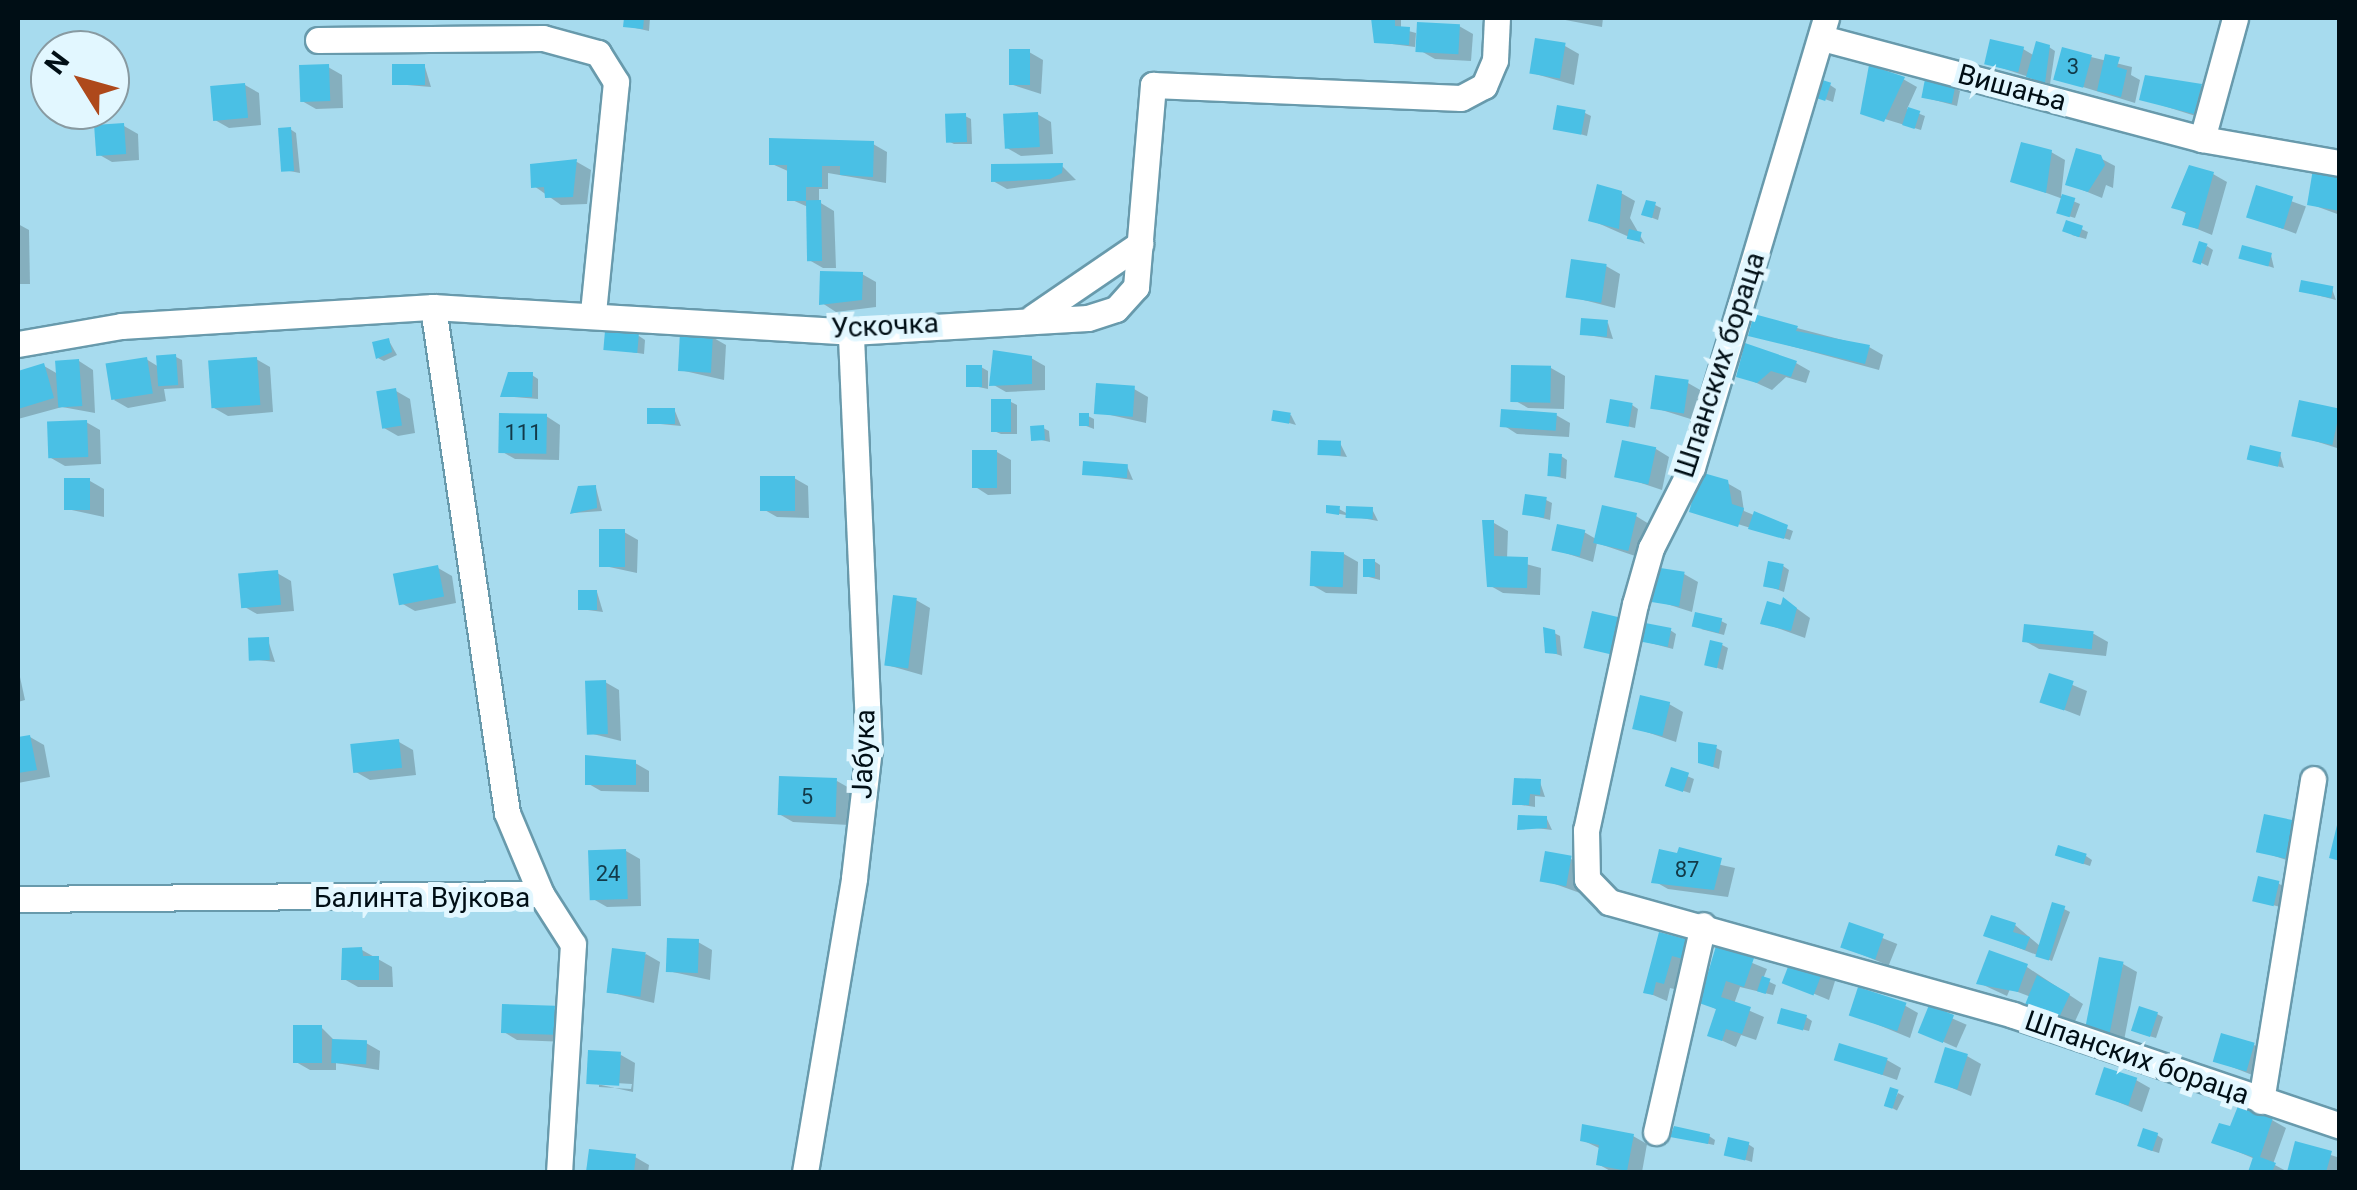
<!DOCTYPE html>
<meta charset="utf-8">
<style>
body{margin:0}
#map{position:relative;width:2357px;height:1190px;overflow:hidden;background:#a7dbee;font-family:Roboto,sans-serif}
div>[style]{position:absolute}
.shadow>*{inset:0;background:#0003;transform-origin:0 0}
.building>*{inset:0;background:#4ac0e5;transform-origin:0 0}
.roads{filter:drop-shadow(2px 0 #689aac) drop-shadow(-2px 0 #689aac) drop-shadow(0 2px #689aac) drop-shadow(0 -2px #689aac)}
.minor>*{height:25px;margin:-12.5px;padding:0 12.5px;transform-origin:12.5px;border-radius:12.5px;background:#fff}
span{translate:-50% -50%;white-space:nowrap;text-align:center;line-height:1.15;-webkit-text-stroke:10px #e2f7ff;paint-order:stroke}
.number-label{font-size:22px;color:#123a49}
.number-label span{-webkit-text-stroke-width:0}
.street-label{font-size:28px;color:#000e15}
.frame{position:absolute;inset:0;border:20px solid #000e15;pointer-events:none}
.north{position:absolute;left:30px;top:30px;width:100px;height:100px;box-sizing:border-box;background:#e2f7ff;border:2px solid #889aa1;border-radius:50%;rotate:307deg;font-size:28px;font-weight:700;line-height:40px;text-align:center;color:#000e15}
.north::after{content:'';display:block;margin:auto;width:35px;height:45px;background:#ae491b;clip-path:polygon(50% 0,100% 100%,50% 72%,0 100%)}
</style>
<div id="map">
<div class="shadow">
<i style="clip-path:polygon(627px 18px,650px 18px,649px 31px,626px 26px)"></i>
<i style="clip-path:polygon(1374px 18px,1401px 19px,1401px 29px,1416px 33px,1415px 47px,1377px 42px)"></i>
<i style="clip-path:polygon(1555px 18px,1603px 18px,1602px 27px)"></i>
<i style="clip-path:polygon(1459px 26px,1473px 34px,1471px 61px,1435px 59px,1421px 51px)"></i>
<i style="clip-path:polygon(1565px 46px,1579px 54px,1574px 85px,1532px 73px)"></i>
<i style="clip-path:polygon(2049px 47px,2055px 51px,2050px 84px,1987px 63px,2023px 49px,2035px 56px)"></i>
<i style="clip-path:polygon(1029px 52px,1043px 60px,1041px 94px,1010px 84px)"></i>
<i style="clip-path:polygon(2091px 57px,2132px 67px,2131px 75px,2140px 80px,2135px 103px,2057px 79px)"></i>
<i style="clip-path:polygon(328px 67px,342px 75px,343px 108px,316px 109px,302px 101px)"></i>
<i style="clip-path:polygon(425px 67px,431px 87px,395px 84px)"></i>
<i style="clip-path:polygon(1903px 79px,1917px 87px,1907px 109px,1925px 116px,1921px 130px,1862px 112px)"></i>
<i style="clip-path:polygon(245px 85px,259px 93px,261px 125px,229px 128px,215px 120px)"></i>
<i style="clip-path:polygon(1830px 85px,1836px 89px,1833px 102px,1811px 94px)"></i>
<i style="clip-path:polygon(2201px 86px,2215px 94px,2208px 120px,2142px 99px)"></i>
<i style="clip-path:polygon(1954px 88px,1960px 91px,1957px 106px,1923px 97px)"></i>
<i style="clip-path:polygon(1585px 113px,1591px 116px,1587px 136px,1555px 127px)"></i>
<i style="clip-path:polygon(1037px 114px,1051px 122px,1053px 154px,1021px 156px,1007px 148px)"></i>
<i style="clip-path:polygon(965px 116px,971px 119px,972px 144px,954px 144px,948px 141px)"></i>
<i style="clip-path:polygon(124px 126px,138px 134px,139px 160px,112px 162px,98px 154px)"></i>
<i style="clip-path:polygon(290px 129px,296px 133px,300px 173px,284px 170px)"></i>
<i style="clip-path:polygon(873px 144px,887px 152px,886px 183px,828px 173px,828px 189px,819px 189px,819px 202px,834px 211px,836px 268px,823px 268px,809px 260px,808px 207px,790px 199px,790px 172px,772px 164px)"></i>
<i style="clip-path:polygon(2051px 152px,2065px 160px,2061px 196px,2080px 204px,2075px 218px,2065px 215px,2063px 199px,2013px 181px)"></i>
<i style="clip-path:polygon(2100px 158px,2115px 166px,2113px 188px,2106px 185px,2102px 198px,2068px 184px)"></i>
<i style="clip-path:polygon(577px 162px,591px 170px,587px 204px,561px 205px,534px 186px,533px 166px)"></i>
<i style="clip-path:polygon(1062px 166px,1076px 180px,1007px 189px,993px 181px)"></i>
<i style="clip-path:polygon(2213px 174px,2227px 182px,2212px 235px,2185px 224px,2187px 214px,2175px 207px)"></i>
<i style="clip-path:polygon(2340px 176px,2340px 215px,2310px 204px)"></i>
<i style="left:2258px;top:189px;width:51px;height:29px;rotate:20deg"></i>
<i style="clip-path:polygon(1621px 193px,1635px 201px,1630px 218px,1645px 244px,1591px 220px)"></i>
<i style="clip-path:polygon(1655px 205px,1661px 208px,1658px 220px,1650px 217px)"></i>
<i style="clip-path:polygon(2068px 223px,2088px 232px,2086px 239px,2072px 235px)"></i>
<i style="clip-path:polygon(18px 224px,29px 230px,30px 284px,18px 284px)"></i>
<i style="clip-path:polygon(2207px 246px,2213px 250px,2208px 266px,2195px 260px)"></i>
<i style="clip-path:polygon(2271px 255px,2274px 268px,2241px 257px)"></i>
<i style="clip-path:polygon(1606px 266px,1620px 274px,1615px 308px,1568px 296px)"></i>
<i style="clip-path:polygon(862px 274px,876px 282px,876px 307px,836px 312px,822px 303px)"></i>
<i style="clip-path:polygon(2332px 289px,2336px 300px,2301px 291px)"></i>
<i style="clip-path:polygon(1608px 323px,1613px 339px,1581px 334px)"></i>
<i style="clip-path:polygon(1797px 328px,1869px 347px,1883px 355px,1879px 370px,1751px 335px)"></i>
<i style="clip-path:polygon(639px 336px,645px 340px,644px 354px,606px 348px)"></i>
<i style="clip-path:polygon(712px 337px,726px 345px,724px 380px,680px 370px)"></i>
<i style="clip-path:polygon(389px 341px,397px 355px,384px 361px,378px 358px)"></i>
<i style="clip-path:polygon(176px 357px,182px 360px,184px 388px,164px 389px,166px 401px,128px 408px,114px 400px,146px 359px,159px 367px)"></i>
<i style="clip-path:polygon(1031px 358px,1045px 366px,1045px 390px,1006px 392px,992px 384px)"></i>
<i style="clip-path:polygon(256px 359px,270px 367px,273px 412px,228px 416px,214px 408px)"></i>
<i style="clip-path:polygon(79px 361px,93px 370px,95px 413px,62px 407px,18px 419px,18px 373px,44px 366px,58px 374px)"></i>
<i style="clip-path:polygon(1796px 363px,1810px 371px,1806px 383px,1786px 377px,1772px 390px,1739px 375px)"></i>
<i style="clip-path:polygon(981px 367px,988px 371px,988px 389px,969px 385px)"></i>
<i style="clip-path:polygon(1551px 368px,1565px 376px,1564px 409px,1528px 408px,1514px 400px)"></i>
<i style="clip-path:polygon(532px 375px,538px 379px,538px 399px,503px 396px)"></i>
<i style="clip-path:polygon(1688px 383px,1702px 391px,1697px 421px,1652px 407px)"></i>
<i style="clip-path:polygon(1134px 389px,1148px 397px,1146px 423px,1097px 412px)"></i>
<i style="clip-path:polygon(396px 391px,410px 399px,415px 433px,398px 436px,384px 428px)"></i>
<i style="clip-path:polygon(1011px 402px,1017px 405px,1017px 434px,1001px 434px,994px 431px)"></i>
<i style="clip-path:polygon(1632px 405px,1638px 409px,1635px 428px,1610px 422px)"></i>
<i style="clip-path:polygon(675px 411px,681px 426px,650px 423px)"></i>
<i style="clip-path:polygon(2340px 412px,2340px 449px,2293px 434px)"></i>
<i style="clip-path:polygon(1291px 415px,1296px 425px,1275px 419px)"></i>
<i style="clip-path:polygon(1556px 415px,1570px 423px,1569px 437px,1517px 434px,1503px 425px)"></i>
<i style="clip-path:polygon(546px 416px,560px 425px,559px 460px,515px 459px,501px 451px)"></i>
<i style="clip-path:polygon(1088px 416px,1094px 419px,1094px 429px,1081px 424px)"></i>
<i style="clip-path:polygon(86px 422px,100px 430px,101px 464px,65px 466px,51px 458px)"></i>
<i style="clip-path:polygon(1043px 428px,1049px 431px,1050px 442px,1033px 438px)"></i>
<i style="clip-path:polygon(1340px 443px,1347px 457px,1320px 454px)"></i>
<i style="clip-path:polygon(1656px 449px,1669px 457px,1662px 490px,1617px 475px)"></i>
<i style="clip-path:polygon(997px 452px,1011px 460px,1011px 494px,988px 495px,974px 486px)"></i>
<i style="clip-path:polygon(2280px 454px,2284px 468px,2248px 458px)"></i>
<i style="clip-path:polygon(1561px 456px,1567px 460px,1566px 479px,1550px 475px)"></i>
<i style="clip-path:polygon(1127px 466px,1133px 480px,1085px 474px)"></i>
<i style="clip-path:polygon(794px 478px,808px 486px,809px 518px,777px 517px,763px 509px)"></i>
<i style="clip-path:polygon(90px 481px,104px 489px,104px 517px,67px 509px)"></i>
<i style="clip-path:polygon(1727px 483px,1741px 491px,1744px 511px,1793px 531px,1790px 540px,1692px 510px)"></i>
<i style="clip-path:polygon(596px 488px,602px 511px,573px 513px)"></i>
<i style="clip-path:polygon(1546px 500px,1552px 503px,1550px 520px,1526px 514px)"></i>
<i style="clip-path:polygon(1339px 509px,1348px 514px,1372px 509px,1378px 521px,1329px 512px)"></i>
<i style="clip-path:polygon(1636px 516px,1649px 524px,1641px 558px,1597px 543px,1593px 562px,1553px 549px,1584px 532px,1596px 539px)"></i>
<i style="clip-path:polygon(1494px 523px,1508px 531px,1507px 559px,1541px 568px,1540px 595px,1503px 593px,1489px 585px)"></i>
<i style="clip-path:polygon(624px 532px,638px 540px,637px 573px,600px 565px)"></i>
<i style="clip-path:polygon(1344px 554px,1358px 562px,1357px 594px,1326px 593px,1312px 585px)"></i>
<i style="clip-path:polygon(1374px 561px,1380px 565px,1380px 580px,1365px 576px)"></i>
<i style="clip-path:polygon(1783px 566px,1789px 570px,1784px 592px,1765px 585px)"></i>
<i style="clip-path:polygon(438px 568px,452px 576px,456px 603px,415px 611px,401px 603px)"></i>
<i style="clip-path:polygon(277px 573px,291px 581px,294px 611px,257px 614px,243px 606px)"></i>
<i style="clip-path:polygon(1684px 574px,1698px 582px,1692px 612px,1651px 599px)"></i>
<i style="clip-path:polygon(597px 592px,603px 612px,580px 609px)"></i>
<i style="clip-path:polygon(916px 600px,930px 608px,922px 675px,887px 665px)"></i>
<i style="clip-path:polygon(1785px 600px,1810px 618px,1805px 638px,1763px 623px)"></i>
<i style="clip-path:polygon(1721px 621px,1727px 624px,1724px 635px,1701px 629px)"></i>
<i style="clip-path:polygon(1670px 630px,1676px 634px,1673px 649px,1639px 640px)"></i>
<i style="clip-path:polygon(1554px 633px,1560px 636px,1562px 656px,1547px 651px)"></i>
<i style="clip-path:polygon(2094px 634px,2108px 642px,2106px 656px,2039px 649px,2025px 641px)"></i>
<i style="clip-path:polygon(268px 640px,275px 662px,251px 659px)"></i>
<i style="clip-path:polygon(1722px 645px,1728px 648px,1723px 670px,1707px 664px)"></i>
<i style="clip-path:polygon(18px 668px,25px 700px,18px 702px)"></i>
<i style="clip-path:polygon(2051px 676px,2087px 691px,2080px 716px,2044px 702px)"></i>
<i style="clip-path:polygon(605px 682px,619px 690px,621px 741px,589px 733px)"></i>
<i style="clip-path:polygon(1669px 704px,1683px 712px,1676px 742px,1635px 728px)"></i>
<i style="clip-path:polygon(30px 737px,44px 745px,50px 777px,18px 783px,18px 740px)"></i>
<i style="clip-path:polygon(399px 742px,413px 750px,416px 775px,370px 780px,356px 772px)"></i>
<i style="clip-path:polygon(1716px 748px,1722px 751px,1719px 769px,1707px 765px)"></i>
<i style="clip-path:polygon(635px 763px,649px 771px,649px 792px,601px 791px,587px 783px)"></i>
<i style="clip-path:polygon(1673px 770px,1694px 779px,1690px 793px,1674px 788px)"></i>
<i style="clip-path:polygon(837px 781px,851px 789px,849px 825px,793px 822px,779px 814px)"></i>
<i style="clip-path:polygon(1540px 782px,1545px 797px,1535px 796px,1535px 807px,1515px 804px)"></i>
<i style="clip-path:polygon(1547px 819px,1552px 830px,1520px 826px)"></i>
<i style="clip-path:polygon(2292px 823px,2306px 831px,2299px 864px,2259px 851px)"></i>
<i style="clip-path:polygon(626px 851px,640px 859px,641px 906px,607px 907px,593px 899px)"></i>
<i style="clip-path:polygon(1661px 852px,1735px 868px,1728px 897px,1668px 889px,1654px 881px)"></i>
<i style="clip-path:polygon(2057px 855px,2086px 856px,2092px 860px,2090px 866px)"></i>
<i style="clip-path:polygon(1571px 859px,1585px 867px,1580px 893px,1541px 879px)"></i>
<i style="clip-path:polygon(2278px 883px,2284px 887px,2280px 907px,2255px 900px)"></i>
<i style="clip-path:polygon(2064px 909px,2070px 912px,2052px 961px,1986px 935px,2015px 925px,2040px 946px)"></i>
<i style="left:1850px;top:925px;width:51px;height:23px;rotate:22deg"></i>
<i style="clip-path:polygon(1661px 935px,1692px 943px,1678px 990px,1670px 988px,1667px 1001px,1646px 992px)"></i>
<i style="clip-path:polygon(698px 942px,712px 950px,710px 980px,668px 971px)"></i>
<i style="clip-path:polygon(1718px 949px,1767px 969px,1763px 979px,1776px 985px,1773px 995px,1740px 987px,1734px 1004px,1764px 1017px,1756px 1040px,1741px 1035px,1736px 1047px,1710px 1035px,1718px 1010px,1702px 1002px)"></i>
<i style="clip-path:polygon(362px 950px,392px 967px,393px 987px,358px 987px,344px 979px)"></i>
<i style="clip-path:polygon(1990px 953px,2027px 967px,2083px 1004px,2071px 1030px,2031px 997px,2010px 989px,2007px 996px,1979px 983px)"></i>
<i style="clip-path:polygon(646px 954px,660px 962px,654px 1003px,609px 992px)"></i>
<i style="clip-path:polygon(2123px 964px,2137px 972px,2123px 1046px,2101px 1042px)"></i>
<i style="clip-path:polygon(1822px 973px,1835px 981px,1829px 1000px,1786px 982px)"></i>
<i style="clip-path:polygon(1904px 1005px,1918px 1013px,1910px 1038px,1852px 1014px)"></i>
<i style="clip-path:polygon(554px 1009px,568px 1017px,567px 1042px,517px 1040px,504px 1032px)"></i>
<i style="left:1931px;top:1009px;width:39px;height:25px;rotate:24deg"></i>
<i style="clip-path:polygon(2157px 1014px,2163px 1017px,2156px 1038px,2139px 1033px)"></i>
<i style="clip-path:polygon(1806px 1017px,1812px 1021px,1809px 1031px,1785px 1025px)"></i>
<i style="clip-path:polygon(321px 1027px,336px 1042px,366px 1043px,380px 1051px,379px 1070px,336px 1063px,336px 1070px,310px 1070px,296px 1062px)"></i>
<i style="clip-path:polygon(2254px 1045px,2268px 1053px,2260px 1078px,2214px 1060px)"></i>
<i style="clip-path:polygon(evenodd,621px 1055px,635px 1063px,633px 1092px,588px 1082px,621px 1055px,599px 1082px,632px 1084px,631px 1089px,599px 1087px,599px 1082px)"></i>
<i style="clip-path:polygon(1967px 1056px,1981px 1064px,1971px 1096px,1938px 1082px)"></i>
<i style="clip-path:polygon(1837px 1059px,1887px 1060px,1901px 1068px,1897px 1080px)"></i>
<i style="clip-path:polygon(2136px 1080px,2150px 1088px,2142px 1112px,2099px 1094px)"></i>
<i style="left:1898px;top:1093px;width:7px;height:16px;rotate:27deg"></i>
<i style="clip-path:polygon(2272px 1120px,2286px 1128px,2273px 1164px,2288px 1172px,2251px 1172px,2255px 1159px,2215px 1142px,2231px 1129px)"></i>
<i style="clip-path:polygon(2157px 1135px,2163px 1139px,2159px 1153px,2146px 1149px)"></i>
<i style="clip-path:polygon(1633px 1136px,1647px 1144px,1642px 1172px,1612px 1172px,1598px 1164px,1601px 1149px,1582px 1140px)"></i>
<i style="clip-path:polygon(1673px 1136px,1709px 1136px,1715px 1140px,1714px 1145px)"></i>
<i style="clip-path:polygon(1748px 1144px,1754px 1148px,1752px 1162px,1727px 1154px)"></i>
<i style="clip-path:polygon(2297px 1144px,2340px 1158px,2340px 1172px,2289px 1172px)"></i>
<i style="clip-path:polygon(591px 1152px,635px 1157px,649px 1165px,648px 1172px,588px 1172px)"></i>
</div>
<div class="building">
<i style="clip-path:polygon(624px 18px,644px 18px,643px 29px,623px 27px)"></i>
<i style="clip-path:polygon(1371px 18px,1395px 18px,1395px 26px,1410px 27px,1409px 45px,1374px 43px)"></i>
<i style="left:1417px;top:22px;width:43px;height:30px;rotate:3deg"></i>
<i style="left:1535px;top:38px;width:31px;height:36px;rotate:9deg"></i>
<i style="left:1990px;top:39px;width:35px;height:26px;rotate:13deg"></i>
<i style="clip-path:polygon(2036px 41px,2050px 45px,2045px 83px,2026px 77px)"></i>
<i style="left:2062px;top:47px;width:31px;height:34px;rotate:15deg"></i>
<i style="left:1009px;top:49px;width:21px;height:36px"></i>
<i style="clip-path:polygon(2105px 54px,2120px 57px,2117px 67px,2127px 70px,2121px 97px,2097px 91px)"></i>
<i style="left:329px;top:64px;width:37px;height:30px;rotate:88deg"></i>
<i style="left:392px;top:64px;width:33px;height:21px"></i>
<i style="clip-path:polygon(1869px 65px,1905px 77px,1884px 122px,1860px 114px)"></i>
<i style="clip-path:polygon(2145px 75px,2202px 84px,2194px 114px,2139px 100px)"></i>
<i style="left:1813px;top:77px;width:19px;height:19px;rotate:18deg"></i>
<i style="left:1925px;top:79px;width:31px;height:19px;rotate:11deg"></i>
<i style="left:245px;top:83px;width:35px;height:35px;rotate:85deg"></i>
<i style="left:1557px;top:105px;width:29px;height:25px;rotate:10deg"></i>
<i style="left:1908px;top:107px;width:13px;height:19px;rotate:18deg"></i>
<i style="left:1038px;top:112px;width:35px;height:35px;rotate:87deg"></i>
<i style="left:966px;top:113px;width:29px;height:21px;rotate:88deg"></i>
<i style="left:124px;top:123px;width:31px;height:30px;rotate:86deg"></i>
<i style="left:291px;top:127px;width:44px;height:13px;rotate:86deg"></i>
<i style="clip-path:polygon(769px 138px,874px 141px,873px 177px,840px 175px,840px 166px,822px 166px,822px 187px,806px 187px,806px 201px,787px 201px,787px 165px,769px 165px)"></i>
<i style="clip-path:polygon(2021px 142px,2052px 150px,2046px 193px,2010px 182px)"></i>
<i style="clip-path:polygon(2076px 148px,2101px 155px,2105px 165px,2088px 192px,2065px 185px)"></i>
<i style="clip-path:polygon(577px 159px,573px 197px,545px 198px,544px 187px,531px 188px,530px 164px)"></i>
<i style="clip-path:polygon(1063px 163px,1062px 173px,1050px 179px,991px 182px,991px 164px)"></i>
<i style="clip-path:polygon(2189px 165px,2214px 172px,2198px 229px,2182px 225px,2186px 212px,2171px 208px)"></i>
<i style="clip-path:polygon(2313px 169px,2340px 173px,2340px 211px,2307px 205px)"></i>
<i style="clip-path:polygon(1597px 184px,1622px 191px,1619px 229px,1588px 221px)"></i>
<i style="left:2256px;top:185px;width:39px;height:34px;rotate:17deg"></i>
<i style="left:2062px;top:194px;width:14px;height:20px;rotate:17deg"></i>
<i style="left:821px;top:200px;width:61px;height:15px;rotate:89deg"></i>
<i style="clip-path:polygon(1646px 200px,1656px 202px,1652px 218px,1641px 215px)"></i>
<i style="left:2066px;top:220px;width:18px;height:12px;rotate:19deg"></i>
<i style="left:1629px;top:229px;width:13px;height:10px;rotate:13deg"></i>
<i style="left:2199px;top:241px;width:9px;height:22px;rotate:18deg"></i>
<i style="left:2242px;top:245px;width:31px;height:14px;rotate:15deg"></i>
<i style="left:1571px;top:259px;width:36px;height:39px;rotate:8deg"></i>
<i style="clip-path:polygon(820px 271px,863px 272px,862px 300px,819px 305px)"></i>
<i style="left:2301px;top:280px;width:33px;height:12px;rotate:11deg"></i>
<i style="clip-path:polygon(1754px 314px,1798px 326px,1796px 331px,1870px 345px,1865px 364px,1748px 336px)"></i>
<i style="left:1581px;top:318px;width:27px;height:17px;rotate:4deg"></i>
<i style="left:605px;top:331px;width:34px;height:19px;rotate:5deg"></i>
<i style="left:680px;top:332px;width:33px;height:39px;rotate:3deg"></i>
<i style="clip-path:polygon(389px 338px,392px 352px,376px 359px,372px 342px)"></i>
<i style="clip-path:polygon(1745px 343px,1797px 361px,1791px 377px,1771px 371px,1757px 383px,1736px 377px)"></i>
<i style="clip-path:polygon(993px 350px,1032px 356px,1032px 384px,989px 386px)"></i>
<i style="left:176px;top:354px;width:31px;height:20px;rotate:86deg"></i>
<i style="left:147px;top:357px;width:37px;height:42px;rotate:81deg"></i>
<i style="left:257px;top:357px;width:48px;height:49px;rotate:86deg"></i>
<i style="left:79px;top:359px;width:47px;height:24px;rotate:86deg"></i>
<i style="clip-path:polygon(44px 363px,54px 398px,18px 409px,18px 371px)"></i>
<i style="left:966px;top:365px;width:16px;height:22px"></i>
<i style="left:1511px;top:365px;width:40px;height:37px;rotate:1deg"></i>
<i style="clip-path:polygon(508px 372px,533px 372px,532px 397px,500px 397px)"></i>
<i style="left:1655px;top:375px;width:34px;height:34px;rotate:8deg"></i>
<i style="left:1096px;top:383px;width:39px;height:31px;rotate:4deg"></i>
<i style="left:396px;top:388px;width:38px;height:20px;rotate:81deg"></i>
<i style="left:1011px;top:399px;width:33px;height:20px;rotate:90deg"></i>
<i style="left:1610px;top:399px;width:23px;height:24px;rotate:10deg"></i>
<i style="left:2299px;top:400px;width:42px;height:37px;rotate:12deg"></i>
<i style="left:675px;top:408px;width:16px;height:28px;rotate:90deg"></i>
<i style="left:1501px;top:409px;width:56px;height:18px;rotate:4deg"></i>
<i style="left:1273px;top:410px;width:18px;height:11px;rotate:9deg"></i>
<i style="left:499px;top:413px;width:48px;height:40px;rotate:1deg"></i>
<i style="left:1079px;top:413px;width:10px;height:13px"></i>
<i style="left:87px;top:420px;width:37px;height:40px;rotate:88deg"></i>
<i style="left:1044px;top:425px;width:15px;height:14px;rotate:86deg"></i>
<i style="left:1318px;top:440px;width:23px;height:15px;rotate:2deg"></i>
<i style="left:1622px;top:440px;width:35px;height:38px;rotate:12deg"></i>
<i style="left:2250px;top:445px;width:32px;height:15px;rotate:13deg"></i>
<i style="left:972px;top:450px;width:25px;height:38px"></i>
<i style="left:1549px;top:453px;width:13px;height:23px;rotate:4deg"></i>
<i style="left:1083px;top:461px;width:45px;height:14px;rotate:4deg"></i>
<i style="clip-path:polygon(1700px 472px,1728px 480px,1732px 504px,1744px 508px,1738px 527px,1689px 512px)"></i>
<i style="left:760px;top:476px;width:35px;height:35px"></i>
<i style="left:64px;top:478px;width:26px;height:32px"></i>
<i style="clip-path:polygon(596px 485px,597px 508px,570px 514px,578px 486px)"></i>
<i style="left:1525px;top:494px;width:22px;height:21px;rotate:8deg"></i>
<i style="clip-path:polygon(1326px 505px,1340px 506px,1339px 515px,1326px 513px)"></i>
<i style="left:1602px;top:505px;width:36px;height:39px;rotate:13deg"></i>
<i style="left:1346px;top:506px;width:27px;height:12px;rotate:2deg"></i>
<i style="clip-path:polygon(1754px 511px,1788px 525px,1784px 539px,1748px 529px)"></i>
<i style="clip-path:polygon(1482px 520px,1494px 520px,1494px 556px,1528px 557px,1527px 588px,1487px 587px)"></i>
<i style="left:1557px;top:524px;width:29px;height:27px;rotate:12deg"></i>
<i style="left:599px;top:529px;width:26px;height:38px"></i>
<i style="left:1311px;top:551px;width:33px;height:35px;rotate:2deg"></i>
<i style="left:1363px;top:559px;width:12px;height:18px"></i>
<i style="left:1768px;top:561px;width:16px;height:26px;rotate:11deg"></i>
<i style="left:438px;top:565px;width:32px;height:46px;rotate:79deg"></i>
<i style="left:1654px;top:567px;width:31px;height:35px;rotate:9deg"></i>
<i style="left:278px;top:570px;width:35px;height:40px;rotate:85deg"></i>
<i style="left:578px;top:590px;width:19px;height:20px"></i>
<i style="left:893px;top:595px;width:24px;height:71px;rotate:7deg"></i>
<i style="clip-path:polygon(1783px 597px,1797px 608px,1791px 631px,1760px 624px,1767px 601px,1781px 605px)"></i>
<i style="left:1592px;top:611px;width:31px;height:38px;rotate:13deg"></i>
<i style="left:1695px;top:612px;width:28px;height:15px;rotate:13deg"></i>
<i style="left:1640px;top:622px;width:32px;height:19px;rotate:11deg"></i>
<i style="left:2024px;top:624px;width:70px;height:18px;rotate:6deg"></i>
<i style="clip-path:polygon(1543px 627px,1555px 630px,1557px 654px,1545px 653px)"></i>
<i style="left:269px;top:637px;width:23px;height:21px;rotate:88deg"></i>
<i style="left:1710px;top:640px;width:13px;height:26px;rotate:13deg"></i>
<i style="left:2049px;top:673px;width:26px;height:31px;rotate:18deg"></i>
<i style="left:606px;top:680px;width:54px;height:21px;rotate:88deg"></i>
<i style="left:1640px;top:695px;width:31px;height:35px;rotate:13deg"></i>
<i style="clip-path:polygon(30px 735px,37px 770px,18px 773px,18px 737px)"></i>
<i style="left:399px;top:739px;width:29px;height:49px;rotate:84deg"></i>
<i style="clip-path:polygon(1698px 742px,1717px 745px,1713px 767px,1698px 763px)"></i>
<i style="clip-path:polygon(585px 755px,636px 760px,636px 785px,585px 785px)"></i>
<i style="left:1671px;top:767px;width:19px;height:20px;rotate:18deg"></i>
<i style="left:779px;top:776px;width:58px;height:39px;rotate:2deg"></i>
<i style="clip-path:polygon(1514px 778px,1541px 779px,1540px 795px,1530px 794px,1529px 805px,1512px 805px)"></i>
<i style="left:2264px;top:814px;width:30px;height:39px;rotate:12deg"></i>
<i style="clip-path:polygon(1518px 815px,1547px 816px,1547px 828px,1517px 830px)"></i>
<i style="clip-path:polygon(2338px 821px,2340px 822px,2340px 861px,2329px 858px)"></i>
<i style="left:2058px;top:845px;width:30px;height:11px;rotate:17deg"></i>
<i style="clip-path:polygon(1679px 847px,1722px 858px,1714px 890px,1651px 883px,1659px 849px,1677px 853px)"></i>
<i style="left:626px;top:849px;width:50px;height:38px;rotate:88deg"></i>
<i style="left:1545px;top:851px;width:27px;height:31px;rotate:10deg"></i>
<i style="left:2258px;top:876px;width:22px;height:26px;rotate:13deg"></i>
<i style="left:2052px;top:902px;width:14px;height:57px;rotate:17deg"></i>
<i style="clip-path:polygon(1991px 915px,2016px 923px,2013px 932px,2030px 937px,2025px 950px,1983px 936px)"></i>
<i style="left:1849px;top:922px;width:37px;height:27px;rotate:19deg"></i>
<i style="clip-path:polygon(1659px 932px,1693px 941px,1687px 960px,1672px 956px,1664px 984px,1656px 982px,1653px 995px,1643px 993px)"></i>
<i style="left:667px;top:938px;width:32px;height:34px;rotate:2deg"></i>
<i style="clip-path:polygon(1716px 946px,1754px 958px,1744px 987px,1726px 981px,1721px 997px,1751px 1007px,1742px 1034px,1726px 1029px,1722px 1041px,1707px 1036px,1716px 1009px,1699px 1003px)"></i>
<i style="clip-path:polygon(362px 947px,363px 956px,379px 956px,379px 980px,341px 980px,342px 948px)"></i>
<i style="left:612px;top:948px;width:34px;height:45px;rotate:7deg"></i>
<i style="clip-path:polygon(1989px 950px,2028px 964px,2018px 992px,1976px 984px)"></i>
<i style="left:2099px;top:957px;width:25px;height:79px;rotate:11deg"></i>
<i style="left:1791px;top:959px;width:34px;height:26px;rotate:21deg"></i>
<i style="clip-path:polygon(2037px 975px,2070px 994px,2056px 1024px,2022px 1012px)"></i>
<i style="left:1762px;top:976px;width:9px;height:16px;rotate:18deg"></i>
<i style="left:1858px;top:987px;width:51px;height:30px;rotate:18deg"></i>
<i style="left:502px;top:1004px;width:53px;height:29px;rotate:2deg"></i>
<i style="left:1929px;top:1005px;width:27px;height:30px;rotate:22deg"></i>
<i style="left:2139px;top:1006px;width:20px;height:26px;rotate:18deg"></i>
<i style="left:1781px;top:1008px;width:27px;height:16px;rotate:15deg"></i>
<i style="left:293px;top:1025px;width:29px;height:38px"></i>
<i style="left:2221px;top:1033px;width:35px;height:30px;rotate:16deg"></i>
<i style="left:332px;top:1039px;width:35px;height:24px;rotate:2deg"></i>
<i style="left:1839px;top:1043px;width:51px;height:18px;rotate:17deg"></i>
<i style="left:1945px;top:1047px;width:24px;height:37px;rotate:17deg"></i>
<i style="left:588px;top:1050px;width:33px;height:34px;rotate:3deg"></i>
<i style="left:2104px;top:1067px;width:35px;height:29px;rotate:18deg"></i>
<i style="left:1890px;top:1087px;width:9px;height:20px;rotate:18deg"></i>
<i style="clip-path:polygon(2238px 1106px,2273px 1118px,2260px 1157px,2276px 1163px,2272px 1172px,2248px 1172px,2253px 1157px,2211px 1143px,2219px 1123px,2230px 1126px)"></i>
<i style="clip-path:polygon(1582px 1124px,1634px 1134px,1627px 1171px,1596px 1165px,1599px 1145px,1580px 1141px)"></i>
<i style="clip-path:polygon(1674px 1126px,1710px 1134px,1708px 1144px,1670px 1137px)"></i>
<i style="left:2143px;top:1128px;width:16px;height:19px;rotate:18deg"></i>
<i style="left:1728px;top:1137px;width:22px;height:19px;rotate:13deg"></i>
<i style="clip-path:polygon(2295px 1141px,2332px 1151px,2326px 1172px,2287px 1172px)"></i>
<i style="clip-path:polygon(589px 1149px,636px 1154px,634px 1172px,586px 1172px)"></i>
</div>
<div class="roads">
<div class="minor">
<i style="left:1826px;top:18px;width:469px;rotate:106.6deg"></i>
<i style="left:1692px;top:467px;width:91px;rotate:116.8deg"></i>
<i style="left:1651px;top:548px;width:58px;rotate:105.9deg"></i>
<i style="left:1635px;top:604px;width:231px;rotate:102.2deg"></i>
<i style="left:1586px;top:830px;width:49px;rotate:88.8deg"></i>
<i style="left:1587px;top:879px;width:32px;rotate:46deg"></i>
<i style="left:1609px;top:902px;width:420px;rotate:15.6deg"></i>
<i style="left:2013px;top:1015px;width:345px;rotate:18.7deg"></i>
<i style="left:1822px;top:38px;width:393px;rotate:14.9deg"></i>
<i style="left:2202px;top:139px;width:140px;rotate:9.9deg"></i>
<i style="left:318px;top:40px;width:225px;rotate:-0.5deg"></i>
<i style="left:543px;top:38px;width:57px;rotate:15.3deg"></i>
<i style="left:598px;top:53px;width:34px;rotate:58deg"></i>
<i style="left:616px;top:82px;width:233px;rotate:95.7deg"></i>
<i style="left:2202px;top:139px;width:125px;rotate:-74.7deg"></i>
<i style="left:433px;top:307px;width:511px;rotate:81.68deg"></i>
<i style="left:507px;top:813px;width:88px;rotate:67.2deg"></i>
<i style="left:541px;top:894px;width:59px;rotate:57.4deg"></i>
<i style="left:573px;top:944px;width:228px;rotate:93.5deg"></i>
<i style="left:1033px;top:317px;width:130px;rotate:-34.3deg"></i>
<i style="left:18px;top:344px;width:105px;rotate:-9.9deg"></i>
<i style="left:121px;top:326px;width:313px;rotate:-3.5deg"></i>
<i style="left:433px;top:307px;width:419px;rotate:3.4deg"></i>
<i style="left:851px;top:332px;width:237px;rotate:-3.4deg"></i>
<i style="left:1088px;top:318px;width:29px;rotate:-18deg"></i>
<i style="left:1116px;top:309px;width:30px;rotate:-48deg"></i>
<i style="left:1136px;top:287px;width:203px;rotate:-85.2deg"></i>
<i style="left:1153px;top:85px;width:308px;rotate:2.4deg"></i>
<i style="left:1461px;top:98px;width:26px;rotate:-28deg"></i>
<i style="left:1484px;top:86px;width:28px;rotate:-67deg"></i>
<i style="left:1495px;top:60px;width:42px;rotate:-87.3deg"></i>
<i style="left:18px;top:899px;width:523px;rotate:-0.55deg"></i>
<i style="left:2261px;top:1101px;width:326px;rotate:-80.8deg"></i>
<i style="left:1656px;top:1132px;width:212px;rotate:-77.2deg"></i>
<i style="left:805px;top:1172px;width:298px;rotate:-80.5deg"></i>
<i style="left:854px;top:878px;width:130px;rotate:-83.4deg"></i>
<i style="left:869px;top:749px;width:417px;rotate:-92.5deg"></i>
</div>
</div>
<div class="number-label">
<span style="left:2073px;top:67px">3</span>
<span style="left:523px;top:433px">111</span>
<span style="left:807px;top:797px">5</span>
<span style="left:1687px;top:870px">87</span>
<span style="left:608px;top:874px">24</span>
</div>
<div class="street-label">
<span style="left:2012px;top:88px;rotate:15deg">Вишања</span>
<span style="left:885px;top:326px;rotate:-3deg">Ускочка</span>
<span style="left:1720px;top:365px;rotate:-72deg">Шпанских бораца</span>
<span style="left:864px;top:754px;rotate:-88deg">Јабука</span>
<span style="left:422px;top:898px">Балинта Вујкова</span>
<span style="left:2137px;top:1058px;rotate:19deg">Шпанских бораца</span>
</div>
<div class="frame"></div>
<div class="north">N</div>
</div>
